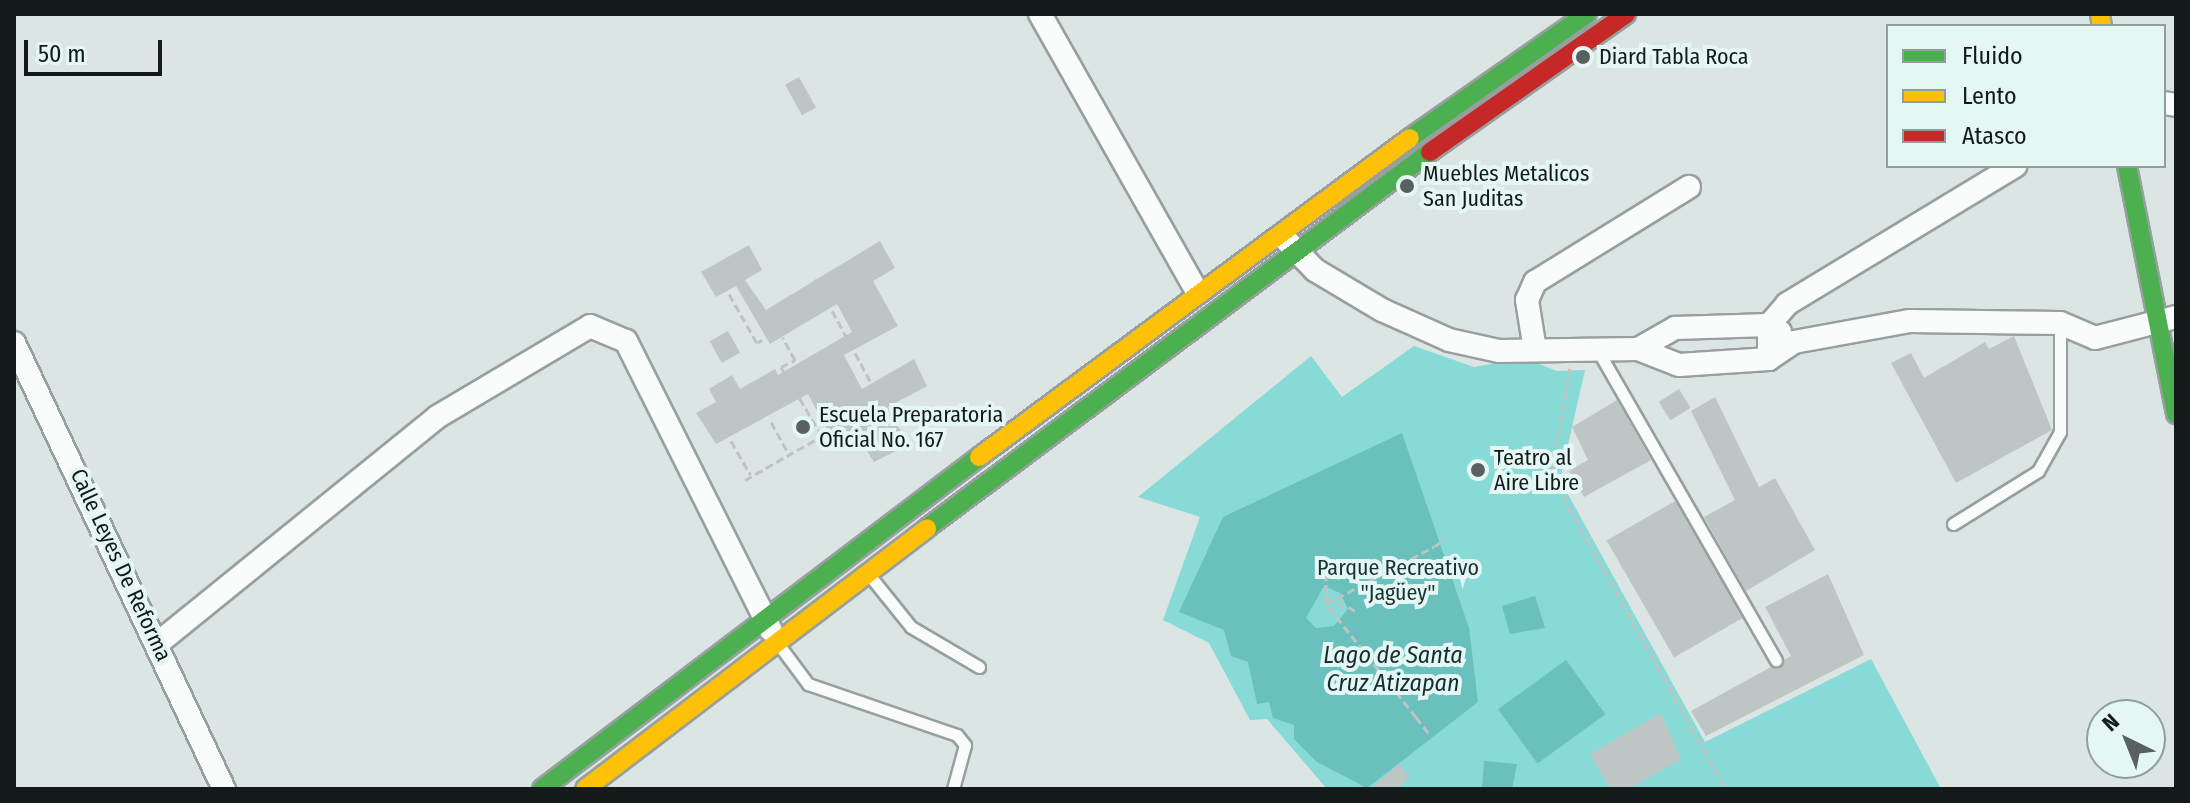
<!DOCTYPE html>
<meta charset="utf-8">
<style>
body{margin:0}
#map{position:relative;width:2190px;height:803px;overflow:hidden;background:#dbe6e4;font-family:"Fira Sans Condensed",sans-serif}
div>[style]{position:absolute}
.green>*{inset:0;background:#87dad6}
.water>*{inset:0;background:#6ac0bc;transform-origin:0 0}
.building>*{inset:0;background:#bec6c5;transform-origin:0 0}
.path>*{height:3px;margin-top:-1.5px;transform-origin:0;background:repeating-linear-gradient(90deg,#bfc3c3 0 8px,transparent 0 12px)}
.roads{filter:drop-shadow(2px 0 #98a09f) drop-shadow(-2px 0 #98a09f) drop-shadow(0 2px #98a09f) drop-shadow(0 -2px #98a09f)}
.lane>*{height:11px;margin:-5.5px;padding:0 5.5px;transform-origin:5.5px;border-radius:5.5px;background:#fafbfb}
.street>*{height:22px;margin:-11px;padding:0 11px;transform-origin:11px;border-radius:11px;background:#fafbfb}
.fast>*{height:18px;margin:-9px;padding:0 9px;transform-origin:9px;border-radius:9px;background:#4caf50}
.slow>*{height:18px;margin:-9px;padding:0 9px;transform-origin:9px;border-radius:9px;background:#ffc107}
.jam>*{height:18px;margin:-9px;padding:0 9px;transform-origin:9px;border-radius:9px;background:#c62828}
.path-bridge>*{height:3px;margin-top:-1.5px;transform-origin:0;background:repeating-linear-gradient(90deg,#bfc3c3 0 8px,transparent 0 12px)}
.dots>*{width:22px;height:22px;translate:-50% -50%;box-sizing:border-box;border:4px solid #e4f7f5;border-radius:50%}
span{translate:-50% -50%;white-space:nowrap;text-align:center;line-height:1.15;-webkit-text-stroke:8px #e4f7f5;paint-order:stroke}
.poi-label{font-size:22px;color:#131a19}
.left{translate:0 -50%;text-align:left}
.street-label{font-size:22px;color:#131a19}
.park-label{font-size:22px;color:#193331}
.water-label{font-size:24px;color:#152f2d;font-style:italic}
.frame{position:absolute;inset:0;border:16px solid #131a19;pointer-events:none}
.legend{position:absolute;left:1886px;top:24px;width:280px;height:144px;box-sizing:border-box;background:#e4f7f5;border:2px solid #909f9d;margin:0;padding:10px 14px;list-style:none;font-size:24px;color:#131a19}
.legend li{display:flex;align-items:center;gap:16px;height:40px}
.legend b{width:40px;border:2px solid #909f9d}
.north{position:absolute;left:2086px;top:699px;width:80px;height:80px;box-sizing:border-box;background:#e4f7f5;border:2px solid #909f9d;border-radius:50%;rotate:317deg;font-size:22px;font-weight:700;line-height:32px;text-align:center;color:#131a19}
.north::after{content:'';display:block;margin:auto;width:28px;height:36px;background:#596160;clip-path:polygon(50% 0,100% 100%,50% 72%,0 100%)}
.scale{position:absolute;left:24px;top:40px;width:138px;height:36px;box-sizing:border-box;border:4px solid #131a19;border-top:0;padding-left:10px;font-size:24px;line-height:28px;white-space:nowrap;color:#131a19;-webkit-text-stroke:6px #e4f7f5;paint-order:stroke}
</style>
<div id="map">
<div class="green">
<i style="clip-path:polygon(1414px 346px,1474px 367px,1524px 358px,1557px 371px,1585px 370px,1560px 480px,1705px 742px,1871px 659px,1941px 789px,1327px 789px,1267px 719px,1250px 720px,1209px 643px,1163px 620px,1200px 517px,1138px 497px,1311px 356px,1342px 397px)"></i>
</div>
<div class="water">
<i style="clip-path:polygon(evenodd,1402px 433px,1469px 628px,1478px 702px,1367px 788px,1317px 762px,1294px 739px,1294px 725px,1273px 718px,1269px 702px,1257px 704px,1248px 662px,1231px 656px,1224px 630px,1179px 612px,1223px 517px,1402px 433px,1324px 586px,1340px 593px,1348px 609px,1334px 626px,1316px 628px,1306px 618px,1324px 586px)"></i>
<i style="clip-path:polygon(1535px 596px,1545px 628px,1510px 634px,1502px 606px)"></i>
<i style="left:1566px;top:660px;width:67px;height:84px;rotate:54deg"></i>
<i style="clip-path:polygon(1484px 761px,1517px 764px,1512px 789px,1482px 789px)"></i>
</div>
<div class="building">
<i style="left:799px;top:77px;width:35px;height:16px;rotate:61deg"></i>
<i style="clip-path:polygon(880px 241px,895px 268px,873px 281px,898px 326px,844px 355px,862px 389px,914px 359px,927px 386px,888px 407px,908px 445px,874px 462px,857px 435px,836px 446px,808px 394px,716px 444px,696px 413px,716px 402px,709px 389px,732px 375px,740px 389px,775px 369px,778px 375px,852px 332px,837px 304px,770px 344px,736px 286px,716px 297px,701px 272px,749px 245px,762px 270px,745px 280px,766px 310px)"></i>
<i style="left:728px;top:331px;width:25px;height:21px;rotate:61deg"></i>
<i style="clip-path:polygon(2014px 336px,2052px 430px,1956px 483px,1891px 363px,1911px 353px,1924px 378px,1985px 342px,1989px 349px)"></i>
<i style="left:1679px;top:389px;width:22px;height:24px;rotate:58deg"></i>
<i style="clip-path:polygon(1715px 397px,1759px 487px,1775px 478px,1815px 550px,1746px 591px,1704px 517px,1735px 500px,1691px 411px)"></i>
<i style="clip-path:polygon(1617px 400px,1651px 460px,1584px 497px,1569px 471px,1588px 460px,1572px 427px)"></i>
<i style="left:1675px;top:501px;width:135px;height:79px;rotate:60deg"></i>
<i style="clip-path:polygon(1828px 574px,1864px 655px,1706px 736px,1691px 711px,1791px 656px,1765px 607px)"></i>
<i style="clip-path:polygon(1661px 713px,1681px 759px,1628px 789px,1610px 789px,1590px 754px)"></i>
<i style="clip-path:polygon(1399px 764px,1410px 777px,1397px 789px,1370px 789px)"></i>
</div>
<div class="path">
<i style="left:815px;top:279px;width:141px;rotate:61.6deg"></i>
<i style="left:729px;top:294px;width:56px;rotate:60.3deg"></i>
<i style="left:757px;top:343px;width:6px;rotate:-31deg"></i>
<i style="left:1570px;top:368px;width:109px;rotate:100.1deg"></i>
<i style="left:1551px;top:475px;width:359px;rotate:60.9deg"></i>
<i style="left:771px;top:422px;width:37px;rotate:61deg"></i>
<i style="left:731px;top:441px;width:39px;rotate:60deg"></i>
<i style="left:745px;top:480px;width:89px;rotate:-29.7deg"></i>
<i style="left:822px;top:436px;width:80px;rotate:-120.7deg"></i>
<i style="left:781px;top:367px;width:16px;rotate:-27deg"></i>
<i style="left:795px;top:360px;width:26px;rotate:-119deg"></i>
<i style="left:1435px;top:546px;width:14px;rotate:-36deg"></i>
<i style="left:1326px;top:597px;width:22px;rotate:24deg"></i>
<i style="left:1326px;top:604px;width:30px;rotate:-90deg"></i>
<i style="left:1348px;top:607px;width:11px;rotate:27deg"></i>
<i style="left:1416px;top:717px;width:24px;rotate:52deg"></i>
</div>
<div class="roads">
<div class="lane">
<i style="left:1597px;top:349px;width:359px;rotate:60.1deg"></i>
<i style="left:1953px;top:524px;width:100px;rotate:-31.9deg"></i>
<i style="left:2038px;top:471px;width:45px;rotate:-60.6deg"></i>
<i style="left:2060px;top:432px;width:109px;rotate:-90deg"></i>
<i style="left:870px;top:576px;width:65px;rotate:51.2deg"></i>
<i style="left:911px;top:627px;width:79px;rotate:30.5deg"></i>
<i style="left:779px;top:645px;width:49px;rotate:53.4deg"></i>
<i style="left:808px;top:684px;width:157px;rotate:18.9deg"></i>
<i style="left:957px;top:735px;width:13px;rotate:51deg"></i>
<i style="left:965px;top:745px;width:46px;rotate:105.3deg"></i>
</div>
<div class="street">
<i style="left:1040px;top:14px;width:318px;rotate:60.5deg"></i>
<i style="left:2164px;top:103px;width:12px;rotate:9deg"></i>
<i style="left:1286px;top:240px;width:42px;rotate:46deg"></i>
<i style="left:1315px;top:270px;width:78px;rotate:30.8deg"></i>
<i style="left:1382px;top:310px;width:73px;rotate:24.1deg"></i>
<i style="left:1449px;top:340px;width:51px;rotate:12.4deg"></i>
<i style="left:1499px;top:351px;width:139px;rotate:-0.8deg"></i>
<i style="left:1638px;top:349px;width:44px;rotate:21.3deg"></i>
<i style="left:1679px;top:365px;width:90px;rotate:-3.8deg"></i>
<i style="left:1769px;top:359px;width:30px;rotate:-34deg"></i>
<i style="left:1794px;top:342px;width:118px;rotate:-10.3deg"></i>
<i style="left:1910px;top:321px;width:150px;rotate:0.8deg"></i>
<i style="left:2060px;top:323px;width:38px;rotate:23deg"></i>
<i style="left:2095px;top:338px;width:84px;rotate:-14.5deg"></i>
<i style="left:14px;top:343px;width:493px;rotate:64.8deg"></i>
<i style="left:1638px;top:349px;width:43px;rotate:-29.6deg"></i>
<i style="left:1675px;top:328px;width:94px;rotate:-1.8deg"></i>
<i style="left:1769px;top:325px;width:13px;rotate:32deg"></i>
<i style="left:1535px;top:350px;width:51px;rotate:-99.1deg"></i>
<i style="left:1527px;top:300px;width:20px;rotate:-66deg"></i>
<i style="left:1535px;top:282px;width:181px;rotate:-31.7deg"></i>
<i style="left:1769px;top:359px;width:34px;rotate:-90deg"></i>
<i style="left:1769px;top:325px;width:28px;rotate:-49deg"></i>
<i style="left:1787px;top:304px;width:267px;rotate:-31.2deg"></i>
<i style="left:157px;top:644px;width:360px;rotate:-39deg"></i>
<i style="left:437px;top:417px;width:178px;rotate:-30.7deg"></i>
<i style="left:590px;top:326px;width:39px;rotate:23deg"></i>
<i style="left:626px;top:341px;width:323px;rotate:63.4deg"></i>
</div>
<div class="fast">
<i style="left:1410px;top:138px;width:216px;rotate:-35deg"></i>
<i style="left:2127px;top:166px;width:253px;rotate:78.8deg"></i>
<i style="left:927px;top:528px;width:628px;rotate:-36.78deg"></i>
<i style="left:542px;top:789px;width:549px;rotate:-37.22deg"></i>
</div>
<div class="slow">
<i style="left:2100px;top:14px;width:12px;rotate:81deg"></i>
<i style="left:979px;top:457px;width:536px;rotate:-36.51deg"></i>
<i style="left:585px;top:789px;width:430px;rotate:-37.3deg"></i>
</div>
<div class="jam">
<i style="left:1430px;top:152px;width:240px;rotate:-35.1deg"></i>
</div>
</div>
<div class="path-bridge">
<i style="left:1416px;top:717px;width:144px;rotate:-128.5deg"></i>
<i style="left:1326px;top:604px;width:123px;rotate:-28deg"></i>
</div>
<div class="dots">
<i style="left:1583px;top:57px;background:#596160"></i>
<i style="left:1407px;top:186px;background:#596160"></i>
<i style="left:803px;top:427px;background:#596160"></i>
<i style="left:1478px;top:470px;background:#596160"></i>
</div>
<div class="poi-label">
<span class="left" style="left:1599px;top:57px">Diard Tabla Roca</span>
<span class="left" style="left:1423px;top:186px">Muebles Metalicos<br>San Juditas</span>
<span class="left" style="left:819px;top:427px">Escuela Preparatoria<br>Oficial No. 167</span>
<span class="left" style="left:1494px;top:470px">Teatro al<br>Aire Libre</span>
</div>
<div class="street-label">
<span style="left:121px;top:565px;rotate:65deg">Calle Leyes De Reforma</span>
</div>
<div class="park-label">
<span style="left:1398px;top:580px">Parque Recreativo<br>"Jagüey"</span>
</div>
<div class="water-label">
<span style="left:1393px;top:670px">Lago de Santa<br>Cruz Atizapan</span>
</div>
<div class="frame"></div>
<ul class="legend">
<li><b style="height:10px;background:#4caf50"></b>Fluido</li>
<li><b style="height:10px;background:#ffc107"></b>Lento</li>
<li><b style="height:10px;background:#c62828"></b>Atasco</li>
</ul>
<div class="north">N</div>
<div class="scale">50 m</div>
</div>
